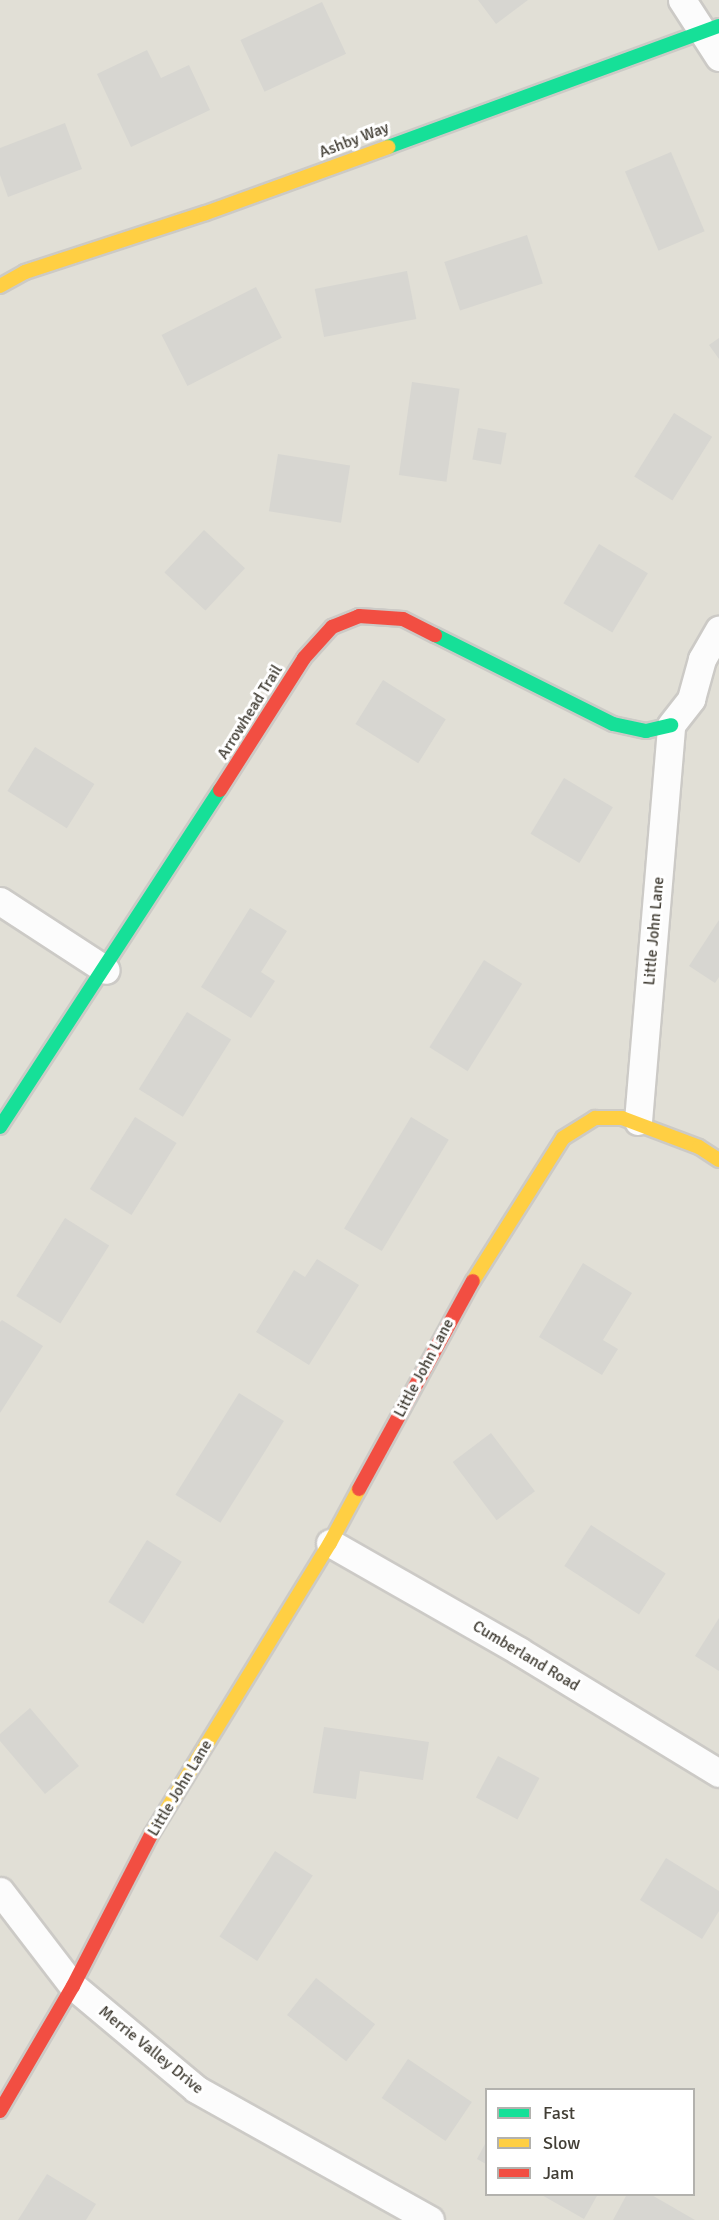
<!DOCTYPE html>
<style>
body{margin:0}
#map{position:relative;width:719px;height:2220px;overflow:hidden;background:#eeede8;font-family:Signika,sans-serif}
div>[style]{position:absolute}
.residential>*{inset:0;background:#e1dfd6}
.building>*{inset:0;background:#d7d6d1;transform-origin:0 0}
.roads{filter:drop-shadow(2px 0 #cccac6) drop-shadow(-2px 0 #cccac6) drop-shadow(0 2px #cccac6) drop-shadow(0 -2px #cccac6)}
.street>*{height:27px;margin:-13.5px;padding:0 13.5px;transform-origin:13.5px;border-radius:13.5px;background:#fcfcfc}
.fast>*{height:14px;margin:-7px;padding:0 7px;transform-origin:7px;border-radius:7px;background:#16e098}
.slow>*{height:14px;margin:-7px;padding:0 7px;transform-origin:7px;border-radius:7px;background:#ffcf43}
.jam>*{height:14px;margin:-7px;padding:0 7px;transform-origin:7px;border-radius:7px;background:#f24e42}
span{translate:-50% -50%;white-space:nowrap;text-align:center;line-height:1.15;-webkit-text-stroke:6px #fff;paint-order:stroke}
.street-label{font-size:16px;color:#423e35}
.legend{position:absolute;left:485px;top:2088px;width:210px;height:108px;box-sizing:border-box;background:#fff;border:2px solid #b3b2ae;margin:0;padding:8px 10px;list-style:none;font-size:18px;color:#423e35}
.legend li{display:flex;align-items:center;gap:12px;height:30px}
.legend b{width:30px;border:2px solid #b3b2ae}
</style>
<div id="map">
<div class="residential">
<i style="clip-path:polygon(evenodd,0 0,719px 0,719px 2220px,0 2220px,0 0,486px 2090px,694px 2090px,694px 2194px,486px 2194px,486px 2090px)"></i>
</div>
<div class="building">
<i style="clip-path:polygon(478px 0,528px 0,496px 24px)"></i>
<i style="left:322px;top:2px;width:57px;height:90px;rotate:65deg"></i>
<i style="clip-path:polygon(147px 50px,161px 78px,189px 65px,210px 110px,131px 147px,97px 74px)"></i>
<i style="clip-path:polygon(65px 123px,82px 169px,8px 197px,0 175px,0 148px)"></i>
<i style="left:671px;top:152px;width:86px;height:50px;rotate:67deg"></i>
<i style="left:527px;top:235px;width:51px;height:87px;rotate:72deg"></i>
<i style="left:407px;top:271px;width:49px;height:94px;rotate:79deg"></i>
<i style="left:256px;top:287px;width:57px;height:106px;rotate:63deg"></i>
<i style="clip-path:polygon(719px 338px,719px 359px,709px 345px)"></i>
<i style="left:412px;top:382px;width:48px;height:94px;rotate:8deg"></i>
<i style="left:674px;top:413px;width:45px;height:75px;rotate:32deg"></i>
<i style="left:478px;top:428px;width:29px;height:32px;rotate:10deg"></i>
<i style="left:278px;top:454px;width:73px;height:58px;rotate:9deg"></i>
<i style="left:204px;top:530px;width:56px;height:58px;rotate:43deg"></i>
<i style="left:599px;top:544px;width:57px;height:69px;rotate:31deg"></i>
<i style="left:383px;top:680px;width:74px;height:52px;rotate:32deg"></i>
<i style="left:35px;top:747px;width:70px;height:52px;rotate:32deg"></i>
<i style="left:564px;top:778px;width:57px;height:65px;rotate:31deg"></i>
<i style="clip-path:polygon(250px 908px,287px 931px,261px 972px,275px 981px,251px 1018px,201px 987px)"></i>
<i style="clip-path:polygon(719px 920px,719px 977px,715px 983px,689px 966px)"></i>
<i style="left:484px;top:960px;width:45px;height:103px;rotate:32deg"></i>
<i style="left:187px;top:1012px;width:52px;height:91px;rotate:32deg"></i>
<i style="left:135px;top:1117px;width:49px;height:85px;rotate:32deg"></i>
<i style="left:411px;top:1117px;width:44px;height:130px;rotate:31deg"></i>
<i style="left:65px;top:1218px;width:52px;height:92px;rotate:32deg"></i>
<i style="clip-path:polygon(317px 1259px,359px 1285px,309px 1365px,256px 1332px,294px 1270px,305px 1277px)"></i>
<i style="clip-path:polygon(583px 1263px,632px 1293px,603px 1340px,618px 1349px,602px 1375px,539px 1337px)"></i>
<i style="clip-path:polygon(2px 1320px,43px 1346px,0 1413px,0 1322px)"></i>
<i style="left:239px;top:1393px;width:53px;height:120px;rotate:32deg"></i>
<i style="left:491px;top:1433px;width:73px;height:48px;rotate:53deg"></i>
<i style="left:591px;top:1525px;width:89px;height:49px;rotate:33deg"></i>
<i style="left:147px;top:1540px;width:41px;height:73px;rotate:32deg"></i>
<i style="clip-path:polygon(719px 1618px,719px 1671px,695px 1656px)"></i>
<i style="clip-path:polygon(30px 1708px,79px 1766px,45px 1794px,0 1741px,0 1734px)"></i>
<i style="clip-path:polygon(324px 1727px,429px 1742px,423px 1780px,360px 1771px,356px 1799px,313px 1793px)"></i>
<i style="left:498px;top:1756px;width:47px;height:47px;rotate:28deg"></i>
<i style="left:275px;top:1851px;width:45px;height:102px;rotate:33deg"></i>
<i style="clip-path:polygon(666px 1858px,719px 1891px,719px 1911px,702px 1939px,640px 1900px)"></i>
<i style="left:316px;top:1978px;width:75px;height:47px;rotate:38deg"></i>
<i style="left:408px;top:2059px;width:77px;height:47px;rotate:34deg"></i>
<i style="clip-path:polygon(486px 2142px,486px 2164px,477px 2159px)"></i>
<i style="clip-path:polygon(47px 2174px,96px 2204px,86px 2220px,18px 2220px)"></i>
<i style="clip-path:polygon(540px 2194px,598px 2194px,584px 2219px)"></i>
<i style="clip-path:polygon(627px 2194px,650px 2194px,695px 2220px,613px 2220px)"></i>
</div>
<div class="roads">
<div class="street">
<i style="left:682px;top:0;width:68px;rotate:57deg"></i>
<i style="left:0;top:901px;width:126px;rotate:33.1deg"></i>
<i style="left:638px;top:1121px;width:397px;rotate:-85.2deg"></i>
<i style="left:671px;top:725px;width:33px;rotate:-52deg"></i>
<i style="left:691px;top:699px;width:41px;rotate:-74.6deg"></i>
<i style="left:702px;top:659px;width:34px;rotate:-60deg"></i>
<i style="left:330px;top:1543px;width:218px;rotate:29.7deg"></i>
<i style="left:519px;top:1651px;width:234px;rotate:31.4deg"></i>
<i style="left:0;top:1891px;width:120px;rotate:52.5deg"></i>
<i style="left:73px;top:1986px;width:160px;rotate:39.9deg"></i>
<i style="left:196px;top:2089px;width:268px;rotate:29.2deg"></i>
</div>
<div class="fast">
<i style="left:388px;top:147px;width:352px;rotate:-20.1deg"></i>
<i style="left:435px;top:635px;width:199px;rotate:26.6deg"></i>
<i style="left:613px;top:724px;width:34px;rotate:12deg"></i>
<i style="left:646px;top:731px;width:26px;rotate:-13deg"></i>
<i style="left:0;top:1127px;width:402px;rotate:-56.9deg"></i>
</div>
<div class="slow">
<i style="left:0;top:286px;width:29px;rotate:-29deg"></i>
<i style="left:25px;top:272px;width:190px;rotate:-18.1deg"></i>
<i style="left:206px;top:213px;width:194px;rotate:-19.9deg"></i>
<i style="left:473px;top:1281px;width:169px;rotate:-57.8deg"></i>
<i style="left:563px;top:1138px;width:38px;rotate:-32deg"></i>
<i style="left:595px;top:1118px;width:27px"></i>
<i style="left:622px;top:1118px;width:82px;rotate:20.6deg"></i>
<i style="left:699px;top:1147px;width:24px;rotate:33deg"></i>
<i style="left:151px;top:1835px;width:342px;rotate:-58.5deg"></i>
<i style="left:330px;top:1543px;width:61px;rotate:-61.8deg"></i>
</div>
<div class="jam">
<i style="left:220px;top:790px;width:156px;rotate:-57.5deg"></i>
<i style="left:304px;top:658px;width:42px;rotate:-47.9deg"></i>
<i style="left:332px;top:627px;width:29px;rotate:-22deg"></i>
<i style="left:359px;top:616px;width:44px;rotate:3.9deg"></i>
<i style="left:403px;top:619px;width:36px;rotate:27deg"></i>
<i style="left:359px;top:1489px;width:237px;rotate:-61.3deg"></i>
<i style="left:0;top:2111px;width:145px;rotate:-59.7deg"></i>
<i style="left:73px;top:1986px;width:170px;rotate:-62.7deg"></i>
</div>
</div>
<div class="street-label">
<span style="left:354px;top:140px;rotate:-21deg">Ashby Way</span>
<span style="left:250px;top:712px;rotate:-58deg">Arrowhead Trail</span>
<span style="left:654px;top:931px;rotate:-85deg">Little John Lane</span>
<span style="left:424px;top:1368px;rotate:-62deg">Little John Lane</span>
<span style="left:526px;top:1656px;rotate:31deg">Cumberland Road</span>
<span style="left:180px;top:1788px;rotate:-59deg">Little John Lane</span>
<span style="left:151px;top:2050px;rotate:39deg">Merrie Valley Drive</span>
</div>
<ul class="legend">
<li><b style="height:8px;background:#16e098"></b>Fast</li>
<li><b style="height:8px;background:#ffcf43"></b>Slow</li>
<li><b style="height:8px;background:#f24e42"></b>Jam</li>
</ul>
</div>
